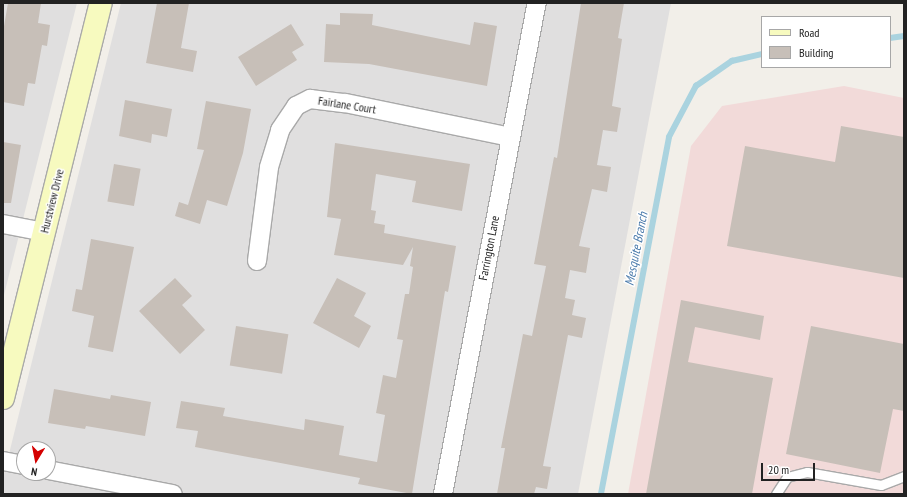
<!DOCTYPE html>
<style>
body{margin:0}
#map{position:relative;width:907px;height:497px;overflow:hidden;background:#f2efe9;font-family:"PT Sans Narrow",sans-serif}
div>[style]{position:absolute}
.residential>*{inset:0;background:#e0dfdf}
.commercial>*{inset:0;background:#f2dad9}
.stream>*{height:5.5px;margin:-2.75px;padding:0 2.75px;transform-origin:2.75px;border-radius:2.75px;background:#aad3df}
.building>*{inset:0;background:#c7bfb8;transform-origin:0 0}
.roads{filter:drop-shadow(1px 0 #a9a9a9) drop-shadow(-1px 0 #a9a9a9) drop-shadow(0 1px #a9a9a9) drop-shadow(0 -1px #a9a9a9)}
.lane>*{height:9px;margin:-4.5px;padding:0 4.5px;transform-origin:4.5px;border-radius:4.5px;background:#fff}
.street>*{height:18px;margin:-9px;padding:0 9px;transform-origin:9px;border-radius:9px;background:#fff}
.secondary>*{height:22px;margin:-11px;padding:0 11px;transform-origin:11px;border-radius:11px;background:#f7fabf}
span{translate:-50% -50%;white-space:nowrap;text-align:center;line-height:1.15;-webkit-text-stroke:3px #fff;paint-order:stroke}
.street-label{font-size:12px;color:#222}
.water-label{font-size:13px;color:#4a7aab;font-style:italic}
.frame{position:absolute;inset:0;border:4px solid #222;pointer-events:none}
.legend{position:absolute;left:761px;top:16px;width:130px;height:52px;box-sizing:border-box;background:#fff;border:1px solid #a7a7a7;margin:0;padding:5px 7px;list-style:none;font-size:12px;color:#222}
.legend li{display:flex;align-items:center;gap:8px;height:20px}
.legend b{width:20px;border:1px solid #a7a7a7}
.north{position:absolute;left:16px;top:441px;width:40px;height:40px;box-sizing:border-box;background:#fff;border:1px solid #a7a7a7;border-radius:50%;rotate:190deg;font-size:11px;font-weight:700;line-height:16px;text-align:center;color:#222}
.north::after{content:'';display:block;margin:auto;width:14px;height:18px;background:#d40000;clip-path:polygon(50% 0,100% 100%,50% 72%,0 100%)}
.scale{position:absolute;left:761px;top:463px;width:54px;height:18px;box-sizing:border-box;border:2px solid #222;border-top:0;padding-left:5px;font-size:12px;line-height:14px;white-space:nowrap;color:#222;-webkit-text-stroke:3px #fff;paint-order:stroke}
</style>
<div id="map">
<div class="residential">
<i style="clip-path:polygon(3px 3px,77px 3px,3px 299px)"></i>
<i style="clip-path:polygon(evenodd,121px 3px,671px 3px,578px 494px,3px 494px,3px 478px,121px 3px,24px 449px,48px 449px,48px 473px,24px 473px,24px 449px)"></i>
</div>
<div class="commercial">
<i style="clip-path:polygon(844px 86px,904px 98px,904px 494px,628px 494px,691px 146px,722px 106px)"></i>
</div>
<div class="stream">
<i style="left:890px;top:38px;width:14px;rotate:-8deg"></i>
<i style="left:601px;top:494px;width:363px;rotate:-79.2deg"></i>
<i style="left:669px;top:137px;width:58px;rotate:-62.1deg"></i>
<i style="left:696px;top:86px;width:44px;rotate:-34.8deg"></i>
<i style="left:732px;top:61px;width:31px;rotate:-13deg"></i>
</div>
<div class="building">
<i style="clip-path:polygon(8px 3px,41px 3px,38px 23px,50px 25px,47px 46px,42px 45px,35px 84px,28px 83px,24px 106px,3px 102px,3px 32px)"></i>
<i style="clip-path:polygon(157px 3px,189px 3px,181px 48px,197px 51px,193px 72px,146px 63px)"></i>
<i style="clip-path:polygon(581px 3px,624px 3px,618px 38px,622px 39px,612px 106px,621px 108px,617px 132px,603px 130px,597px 165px,611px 167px,607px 192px,592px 189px,579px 246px,590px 248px,586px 273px,570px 270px,565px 298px,575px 300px,572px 315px,586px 318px,582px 338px,568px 335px,543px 466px,551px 467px,547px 489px,536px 487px,534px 494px,497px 494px,505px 448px,501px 448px,523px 334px,532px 336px,546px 266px,534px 264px,554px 157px,557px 158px)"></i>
<i style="clip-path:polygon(340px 13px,373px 14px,372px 25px,470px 45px,474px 22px,497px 26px,487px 86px,369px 64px,324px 62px,326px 24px,340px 25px)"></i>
<i style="clip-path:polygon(291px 24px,304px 45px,292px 52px,297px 60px,256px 86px,238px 57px)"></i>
<i style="clip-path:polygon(125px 100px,172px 109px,167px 137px,152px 134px,151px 143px,119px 136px)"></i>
<i style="clip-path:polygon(206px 101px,251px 109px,243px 153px,227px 206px,207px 200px,200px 224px,175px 216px,179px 202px,188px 205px,204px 150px,197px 149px)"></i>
<i style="clip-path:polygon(841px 126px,904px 137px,904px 278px,727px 246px,745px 146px,835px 162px)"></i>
<i style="clip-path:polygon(3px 142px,21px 145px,11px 203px,3px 203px)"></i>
<i style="clip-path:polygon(335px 143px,470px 164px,462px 211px,412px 202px,416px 181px,376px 174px,371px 210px,376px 211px,374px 223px,385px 225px,384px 233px,456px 246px,448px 292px,445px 291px,412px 494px,358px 484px,360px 478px,195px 447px,198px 431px,176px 428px,181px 401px,225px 408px,223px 416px,304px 430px,305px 419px,344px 426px,339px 455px,377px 462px,385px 415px,376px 413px,383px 375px,396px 378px,403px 340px,397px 339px,405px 294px,409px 294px,413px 267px,410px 266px,413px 247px,403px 265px,334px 255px,341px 219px,327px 217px)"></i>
<i style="left:114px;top:164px;width:27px;height:38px;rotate:10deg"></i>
<i style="clip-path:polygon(91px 239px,134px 247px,113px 352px,88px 347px,94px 316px,72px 311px,76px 289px,82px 290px)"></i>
<i style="clip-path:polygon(175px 278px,192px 296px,182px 305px,205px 330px,180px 354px,139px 311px)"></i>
<i style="clip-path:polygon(337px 278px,366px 293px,354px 316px,371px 326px,359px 348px,313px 323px)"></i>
<i style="clip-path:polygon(681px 300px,764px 316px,760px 340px,695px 327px,688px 362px,773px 378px,752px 494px,646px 494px)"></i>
<i style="left:236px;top:326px;width:53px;height:40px;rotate:9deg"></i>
<i style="clip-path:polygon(811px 326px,904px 344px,904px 411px,893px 409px,880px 473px,786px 454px)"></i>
<i style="clip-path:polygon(54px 389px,110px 399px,111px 395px,151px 402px,145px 436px,86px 426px,85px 429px,48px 423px)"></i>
</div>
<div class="roads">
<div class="lane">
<i style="left:776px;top:494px;width:20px;rotate:-57deg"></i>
<i style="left:787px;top:477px;width:21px;rotate:-14deg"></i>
<i style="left:807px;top:472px;width:75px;rotate:10deg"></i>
<i style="left:881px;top:485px;width:25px;rotate:-21deg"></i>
</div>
<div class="street">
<i style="left:3px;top:224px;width:42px;rotate:11deg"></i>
<i style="left:257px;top:261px;width:95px;rotate:-82.7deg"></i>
<i style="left:269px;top:167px;width:39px;rotate:-73deg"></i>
<i style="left:280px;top:130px;width:29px;rotate:-56deg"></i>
<i style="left:296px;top:106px;width:16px;rotate:-27deg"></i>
<i style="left:310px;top:99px;width:35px;rotate:7deg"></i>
<i style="left:345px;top:103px;width:168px;rotate:11.6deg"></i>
<i style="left:3px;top:461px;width:21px;rotate:11deg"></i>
<i style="left:48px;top:470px;width:127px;rotate:10.9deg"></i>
<i style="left:443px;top:494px;width:500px;rotate:-79.2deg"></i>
</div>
<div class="secondary">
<i style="left:3px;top:398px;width:407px;rotate:-76.1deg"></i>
</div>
</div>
<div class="street-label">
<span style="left:347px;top:105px;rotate:9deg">Fairlane Court</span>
<span style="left:52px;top:201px;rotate:-76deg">Hurstview Drive</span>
<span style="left:489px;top:248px;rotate:-79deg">Farrington Lane</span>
</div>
<div class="water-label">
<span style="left:637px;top:249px;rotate:-79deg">Mesquite Branch</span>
</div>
<div class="frame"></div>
<ul class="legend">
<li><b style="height:5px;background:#f7fabf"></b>Road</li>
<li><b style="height:11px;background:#c7bfb8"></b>Building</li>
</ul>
<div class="north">N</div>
<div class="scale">20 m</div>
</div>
